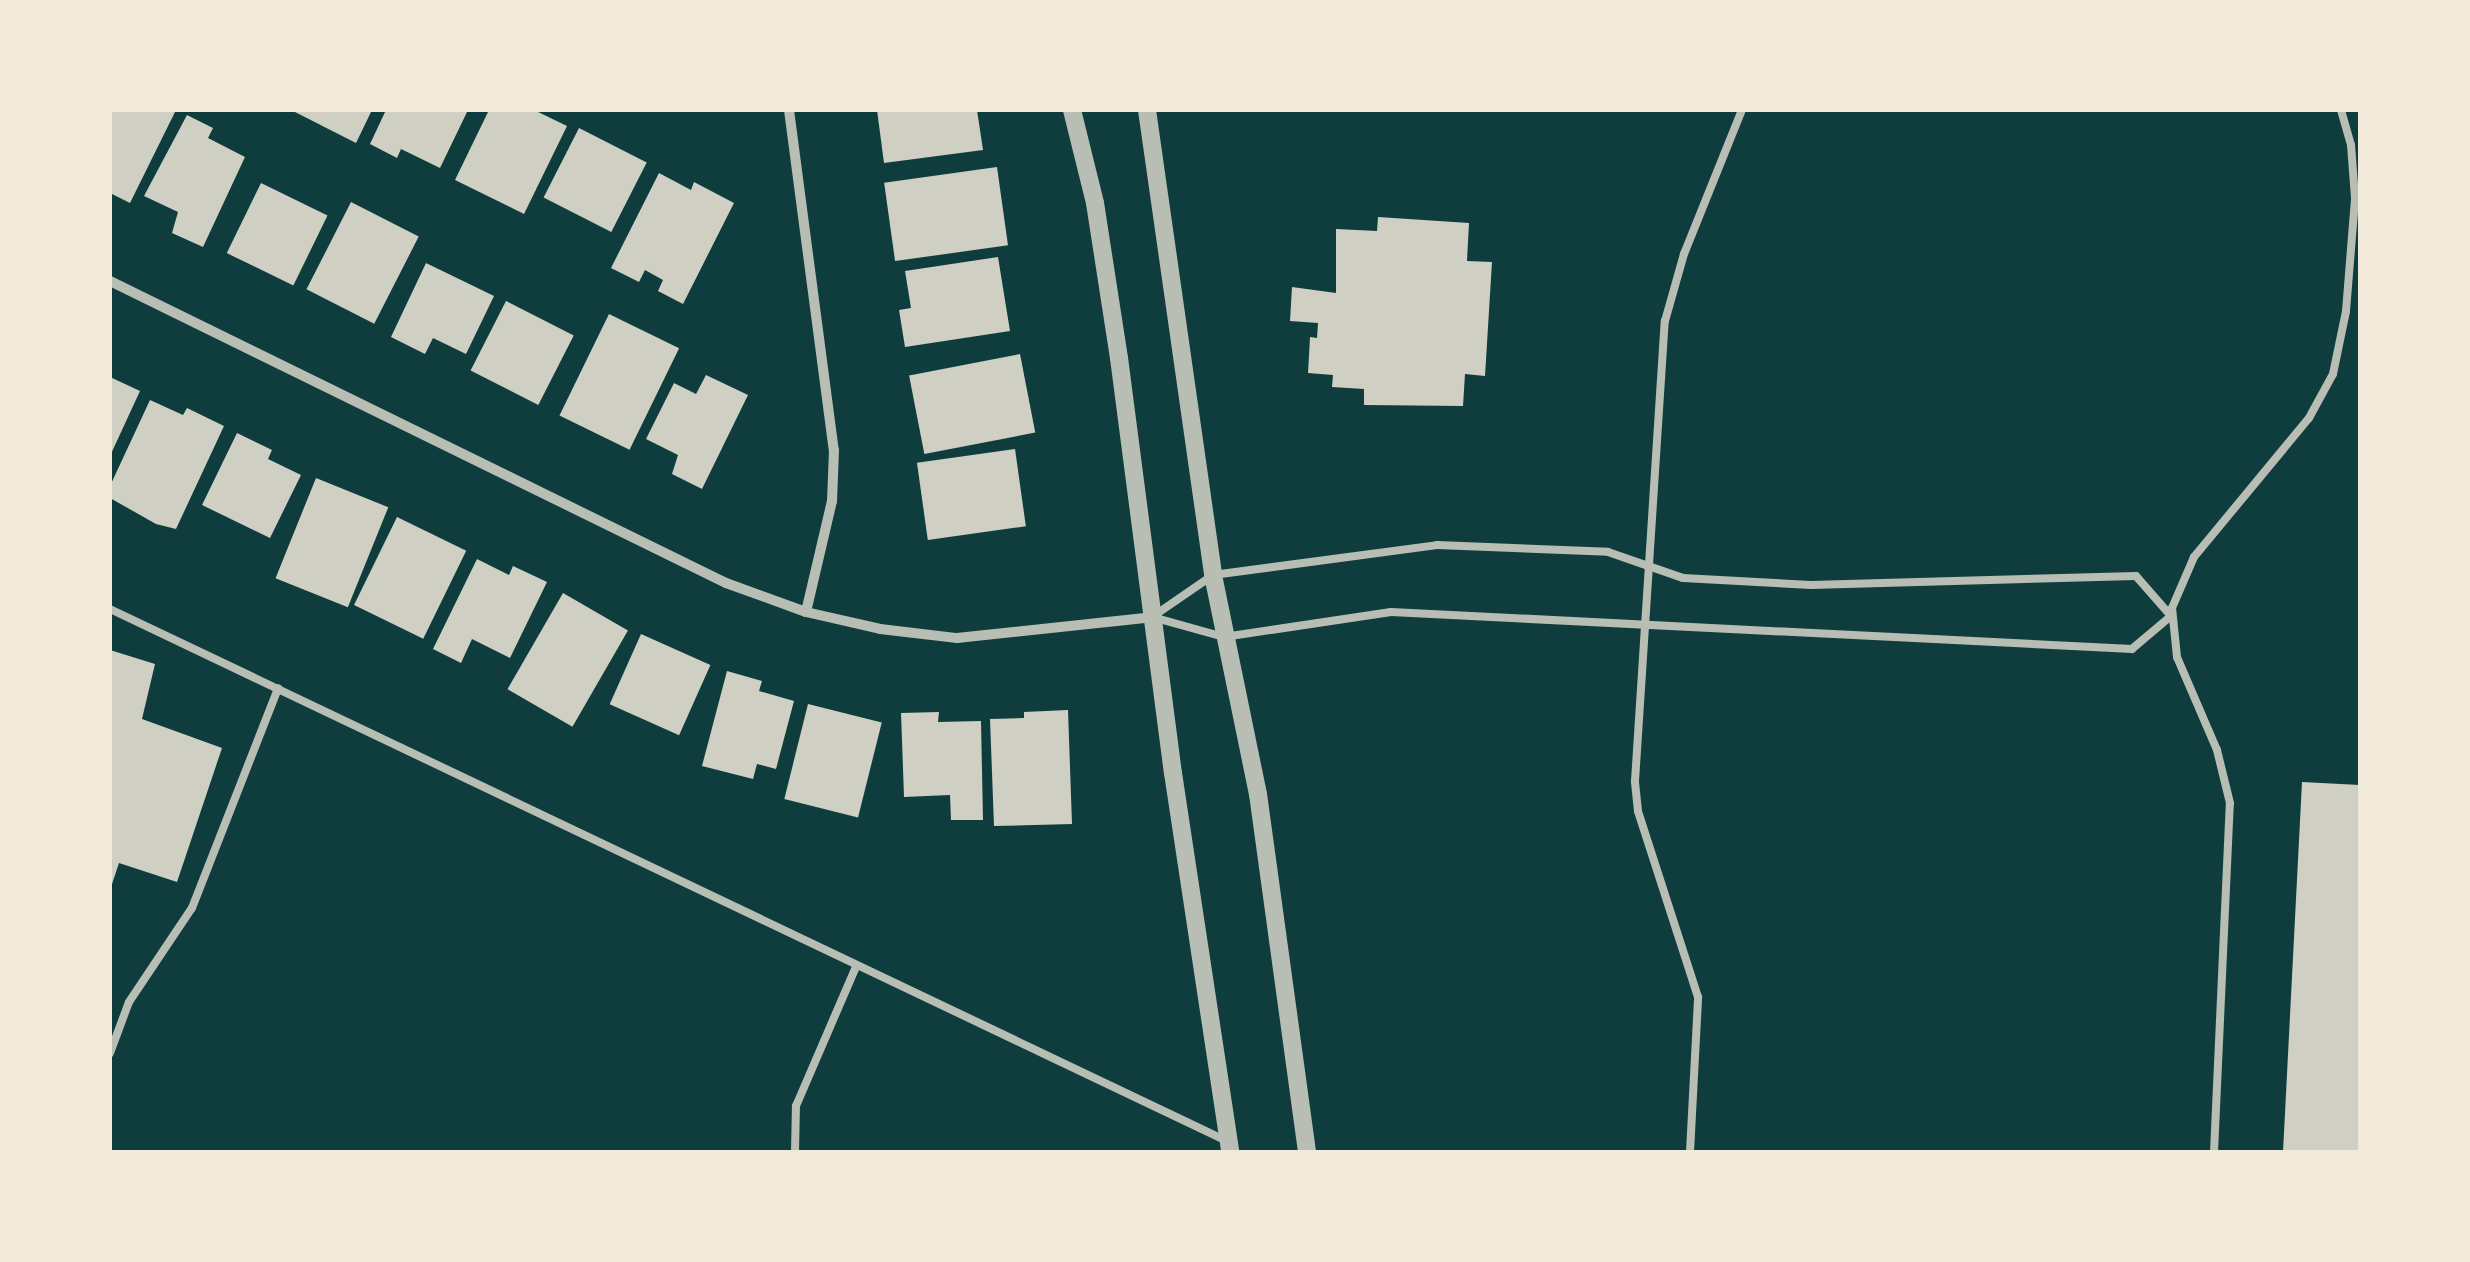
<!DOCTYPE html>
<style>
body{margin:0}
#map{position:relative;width:2470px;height:1262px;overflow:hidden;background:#0f3d3e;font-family:Lato,sans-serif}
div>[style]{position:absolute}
.building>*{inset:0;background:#cfcfc3;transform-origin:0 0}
.service>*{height:8px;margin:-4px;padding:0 4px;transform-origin:4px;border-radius:4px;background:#b8beb3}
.minor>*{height:10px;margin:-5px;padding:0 5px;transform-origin:5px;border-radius:5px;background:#b8beb3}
.tertiary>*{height:18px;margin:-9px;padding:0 9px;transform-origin:9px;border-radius:9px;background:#b8beb3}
span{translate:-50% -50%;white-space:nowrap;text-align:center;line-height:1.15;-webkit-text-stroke:8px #f1e9da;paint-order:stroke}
.frame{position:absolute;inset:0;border:112px solid #f1e9da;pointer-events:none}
</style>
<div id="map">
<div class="building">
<i style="clip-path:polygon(110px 110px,176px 110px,130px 203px,110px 193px)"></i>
<i style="clip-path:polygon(291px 110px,372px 110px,356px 143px)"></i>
<i style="clip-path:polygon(386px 110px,468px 110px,440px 168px,401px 149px,397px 158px,370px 144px)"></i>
<i style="clip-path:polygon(489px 110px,534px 110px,567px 126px,524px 214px,455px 180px)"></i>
<i style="clip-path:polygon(877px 110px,977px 110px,983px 150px,884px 163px)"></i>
<i style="clip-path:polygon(187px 115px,213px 128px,208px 138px,245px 157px,203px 247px,172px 233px,178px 212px,144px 196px)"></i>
<i style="left:579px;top:128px;width:76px;height:78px;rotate:27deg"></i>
<i style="left:997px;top:167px;width:79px;height:114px;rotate:82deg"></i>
<i style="clip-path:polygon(659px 173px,691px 190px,694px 182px,734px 203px,683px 304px,658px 291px,663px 280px,645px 270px,639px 282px,611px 268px)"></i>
<i style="left:261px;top:183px;width:74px;height:78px;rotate:26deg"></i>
<i style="left:351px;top:202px;width:76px;height:98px;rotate:27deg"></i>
<i style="clip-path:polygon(1378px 217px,1469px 223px,1467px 261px,1492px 262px,1485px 376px,1465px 374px,1463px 406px,1364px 405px,1364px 389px,1332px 387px,1333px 375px,1308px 373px,1310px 337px,1317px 338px,1318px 323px,1290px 321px,1292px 287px,1336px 293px,1336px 229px,1377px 231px)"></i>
<i style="clip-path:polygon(998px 257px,1010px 331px,905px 347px,899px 310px,911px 308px,905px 271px)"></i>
<i style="clip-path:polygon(426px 263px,494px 296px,466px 354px,433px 338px,425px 354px,391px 337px)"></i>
<i style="left:506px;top:301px;width:76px;height:78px;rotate:27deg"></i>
<i style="left:609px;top:314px;width:78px;height:113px;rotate:26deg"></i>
<i style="left:1020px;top:354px;width:80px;height:113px;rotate:79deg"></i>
<i style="clip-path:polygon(706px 375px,748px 395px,702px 489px,672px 474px,678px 455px,646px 439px,674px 383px,696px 394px)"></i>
<i style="clip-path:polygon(110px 377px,140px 391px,110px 456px)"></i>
<i style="clip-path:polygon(150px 400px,183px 415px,187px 408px,224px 426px,176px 529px,156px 524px,110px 498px,110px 486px)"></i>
<i style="clip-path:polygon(237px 433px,272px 450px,268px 459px,301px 475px,270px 538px,202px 505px)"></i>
<i style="left:1015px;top:449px;width:78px;height:99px;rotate:82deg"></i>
<i style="left:316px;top:478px;width:78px;height:108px;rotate:22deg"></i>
<i style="left:397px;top:517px;width:77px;height:98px;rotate:26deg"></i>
<i style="clip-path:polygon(477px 559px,509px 575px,513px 566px,547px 582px,510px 658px,472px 639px,461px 663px,433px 649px)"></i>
<i style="left:563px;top:593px;width:75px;height:111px;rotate:30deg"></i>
<i style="left:641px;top:634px;width:76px;height:77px;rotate:24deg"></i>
<i style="clip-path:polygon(110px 650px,155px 664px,142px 719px,222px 748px,177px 882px,119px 863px,110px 890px)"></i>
<i style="clip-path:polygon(727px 671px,762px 681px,759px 691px,794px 701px,776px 769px,757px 764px,753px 779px,702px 766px)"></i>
<i style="left:808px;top:704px;width:76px;height:98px;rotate:14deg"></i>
<i style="clip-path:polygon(1068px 710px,1072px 824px,994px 826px,990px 719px,1024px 718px,1024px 712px)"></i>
<i style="clip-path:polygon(939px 712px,938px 722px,981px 721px,983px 820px,951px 820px,950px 795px,904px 797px,901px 713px)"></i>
<i style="clip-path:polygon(2302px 782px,2360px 785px,2360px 1152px,2283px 1152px)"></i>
</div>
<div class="service">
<i style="left:1437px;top:545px;width:171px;rotate:2.3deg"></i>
<i style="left:1608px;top:552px;width:79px;rotate:19.1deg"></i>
<i style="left:1683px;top:578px;width:128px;rotate:3.1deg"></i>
<i style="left:1811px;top:585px;width:325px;rotate:-1.6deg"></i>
<i style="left:2136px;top:576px;width:53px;rotate:48.8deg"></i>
<i style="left:2171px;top:616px;width:51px;rotate:139.8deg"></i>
<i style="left:2132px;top:649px;width:742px;rotate:-177.14deg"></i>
<i style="left:1391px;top:612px;width:169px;rotate:171.5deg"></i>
<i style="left:1224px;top:637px;width:75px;rotate:-164.5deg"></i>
<i style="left:1152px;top:617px;width:74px;rotate:-34.5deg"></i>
<i style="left:1213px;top:575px;width:226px;rotate:-7.6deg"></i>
<i style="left:110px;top:609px;width:1235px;rotate:25.47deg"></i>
<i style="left:110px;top:1053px;width:54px;rotate:-69.6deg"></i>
<i style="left:129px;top:1002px;width:113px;rotate:-56.2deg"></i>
<i style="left:192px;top:908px;width:236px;rotate:-68.6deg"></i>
<i style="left:795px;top:1152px;width:46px;rotate:-88.8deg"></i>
<i style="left:796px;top:1106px;width:151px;rotate:-66.7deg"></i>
<i style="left:1690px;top:1152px;width:155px;rotate:-87deg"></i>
<i style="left:1698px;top:997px;width:195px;rotate:-107.9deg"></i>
<i style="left:1638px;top:811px;width:30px;rotate:-96deg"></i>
<i style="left:1635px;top:781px;width:461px;rotate:-86.3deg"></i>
<i style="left:1665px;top:321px;width:70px;rotate:-74.2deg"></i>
<i style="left:1684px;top:254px;width:155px;rotate:-68.1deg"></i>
<i style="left:2214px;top:1152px;width:349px;rotate:-87.4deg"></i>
<i style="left:2230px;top:803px;width:55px;rotate:-103.8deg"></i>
<i style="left:2217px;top:750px;width:101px;rotate:-113.3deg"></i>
<i style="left:2177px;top:657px;width:49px;rotate:-95.8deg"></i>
<i style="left:2172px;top:608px;width:56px;rotate:-66.7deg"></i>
<i style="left:2194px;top:557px;width:180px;rotate:-50.4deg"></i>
<i style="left:2309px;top:418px;width:50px;rotate:-61.4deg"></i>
<i style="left:2333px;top:374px;width:64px;rotate:-78.3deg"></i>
<i style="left:2346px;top:311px;width:113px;rotate:-85.4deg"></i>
<i style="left:2355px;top:198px;width:53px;rotate:-94.3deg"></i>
<i style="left:2351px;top:145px;width:36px;rotate:-106deg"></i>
</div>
<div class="minor">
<i style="left:789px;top:110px;width:343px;rotate:82.5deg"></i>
<i style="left:834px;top:450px;width:51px;rotate:92.2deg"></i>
<i style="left:832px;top:501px;width:114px;rotate:103.2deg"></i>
<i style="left:110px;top:281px;width:686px;rotate:26.12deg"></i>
<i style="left:726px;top:583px;width:85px;rotate:19.9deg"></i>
<i style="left:806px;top:612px;width:76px;rotate:12.9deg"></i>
<i style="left:880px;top:629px;width:78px;rotate:6.7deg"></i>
<i style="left:957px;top:638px;width:196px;rotate:-6.1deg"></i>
</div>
<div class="tertiary">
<i style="left:1072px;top:110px;width:96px;rotate:76.1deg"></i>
<i style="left:1095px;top:203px;width:157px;rotate:81.2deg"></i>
<i style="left:1119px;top:358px;width:418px;rotate:82.6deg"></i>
<i style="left:1173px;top:773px;width:383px;rotate:81.4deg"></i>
<i style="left:1147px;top:110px;width:470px;rotate:81.9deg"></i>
<i style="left:1213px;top:575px;width:224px;rotate:78.4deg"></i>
<i style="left:1258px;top:794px;width:361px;rotate:82.2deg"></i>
</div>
<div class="frame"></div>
</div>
